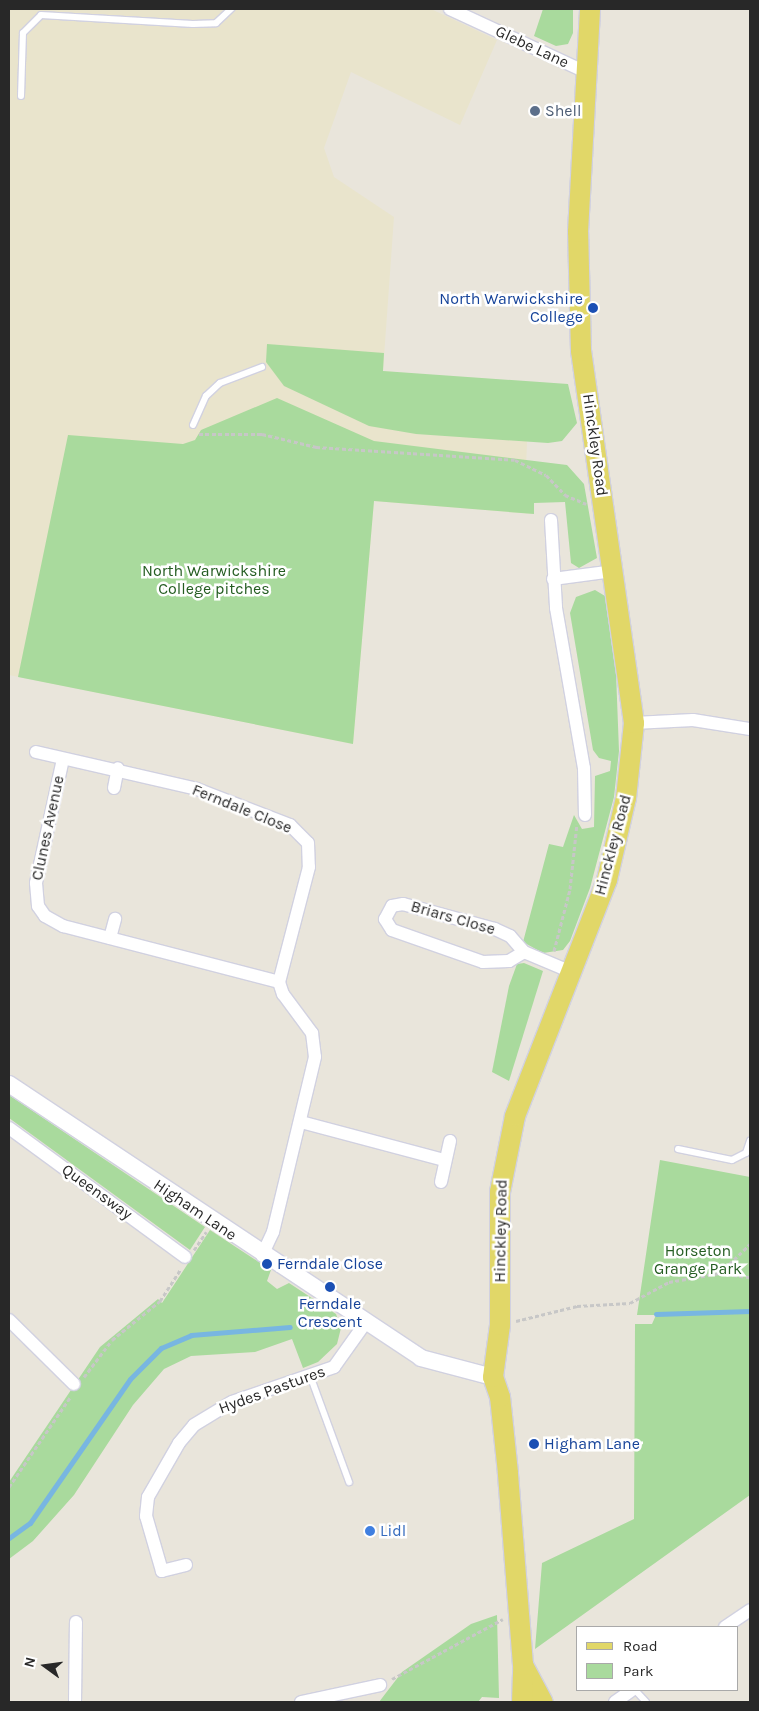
<!DOCTYPE html>
<style>
body{margin:0}
#map{position:relative;width:759px;height:1711px;overflow:hidden;background:#e9e5db;font-family:Karla,sans-serif}
div>[style]{position:absolute}
.education>*{inset:0;background:#e9e4cc}
.green>*{inset:0;background:#a9da9d}
.stream>*{height:5px;margin:-2.5px;padding:0 2.5px;transform-origin:2.5px;border-radius:2.5px;background:#78b6e1}
.path>*{height:3px;margin-top:-1.5px;transform-origin:0;background:repeating-linear-gradient(90deg,#c7c7c7 0 4px,transparent 0 6.5px)}
.roads{filter:drop-shadow(1px 0 #d1d1e0) drop-shadow(-1px 0 #d1d1e0) drop-shadow(0 1px #d1d1e0) drop-shadow(0 -1px #d1d1e0)}
.service>*{height:6px;margin:-3px;padding:0 3px;transform-origin:3px;border-radius:3px;background:#fff}
.minor>*{height:12px;margin:-6px;padding:0 6px;transform-origin:6px;border-radius:6px;background:#fff}
.tertiary>*{height:16px;margin:-8px;padding:0 8px;transform-origin:8px;border-radius:8px;background:#fff}
.primary>*{height:20px;margin:-10px;padding:0 10px;transform-origin:10px;border-radius:10px;background:#e1d768}
.dots>*{width:14px;height:14px;translate:-50% -50%;box-sizing:border-box;border:2px solid #fff;border-radius:50%}
span{translate:-50% -50%;white-space:nowrap;text-align:center;line-height:1.15;-webkit-text-stroke:5px #fff;paint-order:stroke}
.street-label{font-size:16px;color:#282828}
.service-label{font-size:16px;color:#4e5e75}
.left{translate:0 -50%;text-align:left}
.transit-label{font-size:16px;color:#164399}
.right{translate:-100% -50%;text-align:right}
.park-label{font-size:16px;color:#245d21}
.shop-label{font-size:16px;color:#366cbe}
.frame{position:absolute;inset:0;border:10px solid #282828;pointer-events:none}
.legend{position:absolute;left:576px;top:1626px;width:162px;height:65px;box-sizing:border-box;background:#fff;border:1px solid #a9a9a9;margin:0;padding:6px 9px;list-style:none;font-size:15px;color:#282828}
.legend li{display:flex;align-items:center;gap:10px;height:25px}
.legend b{width:25px;border:1px solid #a9a9a9}
.north{position:absolute;left:20px;top:1641px;width:50px;height:50px;-webkit-text-stroke:4px #fff;paint-order:stroke;rotate:284deg;font-size:14px;font-weight:700;line-height:20px;text-align:center;color:#282828}
.north::after{content:'';display:block;margin:auto;width:18px;height:22px;background:#282828;clip-path:polygon(50% 0,100% 100%,50% 72%,0 100%)}
</style>
<div id="map">
<div class="education">
<i style="clip-path:polygon(9px 9px,431px 9px,497px 40px,460px 125px,351px 72px,324px 148px,334px 177px,394px 217px,383px 371px,484px 380px,527px 442px,525px 496px,534px 514px,374px 501px,353px 744px,9px 675px)"></i>
</div>
<div class="green">
<i style="clip-path:polygon(543px 9px,573px 9px,573px 33px,568px 44px,556px 46px,534px 36px)"></i>
<i style="clip-path:polygon(267px 344px,384px 353px,383px 371px,568px 384px,577px 423px,562px 441px,548px 443px,416px 434px,369px 426px,284px 386px,266px 362px)"></i>
<i style="clip-path:polygon(277px 398px,374px 441px,567px 465px,584px 484px,597px 558px,579px 568px,571px 563px,565px 502px,534px 503px,534px 514px,374px 501px,353px 744px,18px 677px,68px 435px,183px 444px,195px 440px,201px 430px)"></i>
<i style="clip-path:polygon(595px 590px,605px 596px,616px 673px,619px 751px,614px 797px,590px 888px,570px 941px,563px 950px,543px 953px,523px 942px,549px 844px,563px 847px,574px 815px,582px 829px,594px 827px,595px 776px,610px 771px,611px 761px,599px 758px,593px 750px,570px 613px,576px 597px)"></i>
<i style="clip-path:polygon(524px 963px,543px 971px,509px 1081px,492px 1072px,509px 986px,517px 964px)"></i>
<i style="clip-path:polygon(9px 1095px,205px 1227px,190px 1250px,9px 1118px)"></i>
<i style="clip-path:polygon(660px 1160px,750px 1177px,750px 1495px,535px 1649px,542px 1563px,634px 1519px,635px 1324px,652px 1324px,656px 1315px,637px 1315px)"></i>
<i style="clip-path:polygon(210px 1230px,271px 1270px,267px 1281px,277px 1289px,289px 1283px,336px 1314px,341px 1328px,337px 1344px,318px 1362px,303px 1368px,292px 1339px,255px 1352px,191px 1356px,164px 1369px,133px 1405px,74px 1495px,33px 1541px,9px 1559px,9px 1482px,100px 1347px,158px 1299px,162px 1303px)"></i>
<i style="clip-path:polygon(497px 1615px,499px 1698px,482px 1697px,478px 1702px,379px 1702px,402px 1672px,471px 1624px)"></i>
</div>
<div class="stream">
<i style="left:656px;top:1314px;width:94px;rotate:-1.8deg"></i>
<i style="left:9px;top:1538px;width:26px;rotate:-36deg"></i>
<i style="left:30px;top:1523px;width:175px;rotate:-55.2deg"></i>
<i style="left:130px;top:1379px;width:44px;rotate:-45deg"></i>
<i style="left:161px;top:1348px;width:33px;rotate:-23deg"></i>
<i style="left:191px;top:1335px;width:99px;rotate:-4.6deg"></i>
</div>
<div class="path">
<i style="left:199px;top:434px;width:63px"></i>
<i style="left:262px;top:434px;width:56px;rotate:13.5deg"></i>
<i style="left:316px;top:447px;width:199px;rotate:3.7deg"></i>
<i style="left:515px;top:460px;width:34px;rotate:26deg"></i>
<i style="left:546px;top:475px;width:28px;rotate:46deg"></i>
<i style="left:565px;top:495px;width:23px;rotate:23deg"></i>
<i style="left:554px;top:951px;width:64px;rotate:-75.5deg"></i>
<i style="left:570px;top:889px;width:65px;rotate:-83.9deg"></i>
<i style="left:194px;top:1250px;width:22px;rotate:-56deg"></i>
<i style="left:720px;top:1273px;width:30px;rotate:8deg"></i>
<i style="left:516px;top:1321px;width:63px;rotate:-13.8deg"></i>
<i style="left:577px;top:1306px;width:53px;rotate:-3.2deg"></i>
<i style="left:630px;top:1303px;width:44px;rotate:-28.3deg"></i>
<i style="left:669px;top:1282px;width:52px;rotate:-10deg"></i>
<i style="left:720px;top:1273px;width:42px;rotate:-44deg"></i>
<i style="left:84px;top:1377px;width:46px;rotate:-52.9deg"></i>
<i style="left:112px;top:1340px;width:62px;rotate:-39.1deg"></i>
<i style="left:160px;top:1301px;width:38px;rotate:-57deg"></i>
<i style="left:9px;top:1487px;width:110px;rotate:-55.7deg"></i>
<i style="left:392px;top:1679px;width:126px;rotate:-28.4deg"></i>
</div>
<div class="roads">
<div class="service">
<i style="left:21px;top:96px;width:63px;rotate:-88.2deg"></i>
<i style="left:23px;top:33px;width:25px;rotate:-45deg"></i>
<i style="left:41px;top:15px;width:152px;rotate:3.4deg"></i>
<i style="left:193px;top:24px;width:23px;rotate:-2deg"></i>
<i style="left:216px;top:23px;width:21px;rotate:-43deg"></i>
<i style="left:193px;top:425px;width:32px;rotate:-66deg"></i>
<i style="left:206px;top:396px;width:19px;rotate:-43deg"></i>
<i style="left:220px;top:383px;width:45px;rotate:-20.9deg"></i>
<i style="left:678px;top:1149px;width:55px;rotate:11.5deg"></i>
<i style="left:732px;top:1160px;width:16px;rotate:-27deg"></i>
<i style="left:746px;top:1153px;width:13px;rotate:-72deg"></i>
<i style="left:311px;top:1378px;width:111px;rotate:69.9deg"></i>
<i style="left:635px;top:1690px;width:16px;rotate:47deg"></i>
</div>
<div class="minor">
<i style="left:450px;top:9px;width:150px;rotate:24.9deg"></i>
<i style="left:551px;top:520px;width:88px;rotate:86.7deg"></i>
<i style="left:556px;top:608px;width:162px;rotate:80.1deg"></i>
<i style="left:584px;top:768px;width:47px;rotate:88.8deg"></i>
<i style="left:553px;top:579px;width:62px;rotate:-7.5deg"></i>
<i style="left:634px;top:723px;width:59px;rotate:-2.9deg"></i>
<i style="left:693px;top:720px;width:58px;rotate:9deg"></i>
<i style="left:36px;top:752px;width:165px;rotate:12.9deg"></i>
<i style="left:197px;top:789px;width:100px;rotate:21.2deg"></i>
<i style="left:290px;top:825px;width:25px;rotate:45deg"></i>
<i style="left:308px;top:843px;width:24px;rotate:88deg"></i>
<i style="left:309px;top:867px;width:119px;rotate:104.6deg"></i>
<i style="left:279px;top:982px;width:13px;rotate:72deg"></i>
<i style="left:283px;top:994px;width:49px;rotate:53.4deg"></i>
<i style="left:312px;top:1033px;width:24px;rotate:83deg"></i>
<i style="left:315px;top:1057px;width:180px;rotate:103.5deg"></i>
<i style="left:273px;top:1232px;width:26px;rotate:115deg"></i>
<i style="left:63px;top:759px;width:127px;rotate:102.3deg"></i>
<i style="left:36px;top:883px;width:23px;rotate:85deg"></i>
<i style="left:38px;top:906px;width:12px;rotate:55deg"></i>
<i style="left:45px;top:916px;width:21px;rotate:29deg"></i>
<i style="left:63px;top:926px;width:223px;rotate:14.5deg"></i>
<i style="left:114px;top:788px;width:20px;rotate:-79deg"></i>
<i style="left:110px;top:938px;width:20px;rotate:-75deg"></i>
<i style="left:524px;top:952px;width:21px;rotate:-131deg"></i>
<i style="left:510px;top:936px;width:17px;rotate:-155deg"></i>
<i style="left:495px;top:929px;width:95px;rotate:-164.8deg"></i>
<i style="left:403px;top:904px;width:11px;rotate:170deg"></i>
<i style="left:392px;top:906px;width:15px;rotate:118deg"></i>
<i style="left:385px;top:919px;width:13px;rotate:58deg"></i>
<i style="left:392px;top:930px;width:96px;rotate:19.4deg"></i>
<i style="left:483px;top:962px;width:26px;rotate:-2deg"></i>
<i style="left:509px;top:961px;width:17px;rotate:-31deg"></i>
<i style="left:524px;top:952px;width:49px;rotate:22.9deg"></i>
<i style="left:301px;top:1122px;width:148px;rotate:14.9deg"></i>
<i style="left:9px;top:1128px;width:218px;rotate:36.2deg"></i>
<i style="left:441px;top:1182px;width:42px;rotate:-77.6deg"></i>
<i style="left:9px;top:1320px;width:91px;rotate:44.6deg"></i>
<i style="left:186px;top:1565px;width:25px;rotate:166deg"></i>
<i style="left:162px;top:1571px;width:57px;rotate:-106.2deg"></i>
<i style="left:146px;top:1516px;width:19px;rotate:-84deg"></i>
<i style="left:148px;top:1497px;width:62px;rotate:-60.1deg"></i>
<i style="left:179px;top:1443px;width:23px;rotate:-50deg"></i>
<i style="left:194px;top:1425px;width:44px;rotate:-31.2deg"></i>
<i style="left:232px;top:1402px;width:108px;rotate:-18.9deg"></i>
<i style="left:334px;top:1367px;width:55px;rotate:-54.6deg"></i>
<i style="left:725px;top:1627px;width:30px;rotate:-34deg"></i>
<i style="left:75px;top:1702px;width:80px;rotate:-89.3deg"></i>
<i style="left:301px;top:1702px;width:81px;rotate:-12.1deg"></i>
<i style="left:615px;top:1702px;width:21px;rotate:-35deg"></i>
</div>
<div class="tertiary">
<i style="left:9px;top:1084px;width:495px;rotate:33.6deg"></i>
<i style="left:421px;top:1358px;width:74px;rotate:14.8deg"></i>
</div>
<div class="primary">
<i style="left:524px;top:1667px;width:40px;rotate:62deg"></i>
<i style="left:522px;top:1702px;width:37px;rotate:-88deg"></i>
<i style="left:523px;top:1665px;width:193px;rotate:-94.5deg"></i>
<i style="left:508px;top:1473px;width:76px;rotate:-96deg"></i>
<i style="left:500px;top:1397px;width:21px;rotate:-109deg"></i>
<i style="left:493px;top:1377px;width:52px;rotate:-82.3deg"></i>
<i style="left:500px;top:1325px;width:133px;rotate:-90deg"></i>
<i style="left:500px;top:1192px;width:77px;rotate:-78.8deg"></i>
<i style="left:515px;top:1116px;width:253px;rotate:-68.7deg"></i>
<i style="left:607px;top:880px;width:84px;rotate:-77deg"></i>
<i style="left:626px;top:798px;width:75px;rotate:-83.9deg"></i>
<i style="left:634px;top:723px;width:376px;rotate:-98.1deg"></i>
<i style="left:581px;top:351px;width:119px;rotate:-91.4deg"></i>
<i style="left:578px;top:232px;width:223px;rotate:-86.9deg"></i>
</div>
</div>
<div class="dots">
<i style="left:535px;top:111px;background:#5c6f8a"></i>
<i style="left:593px;top:308px;background:#1a4fb4"></i>
<i style="left:267px;top:1264px;background:#1a4fb4"></i>
<i style="left:330px;top:1287px;background:#1a4fb4"></i>
<i style="left:534px;top:1444px;background:#1a4fb4"></i>
<i style="left:370px;top:1531px;background:#3f7fe0"></i>
</div>
<div class="street-label">
<span style="left:532px;top:47px;rotate:25deg">Glebe Lane</span>
<span style="left:595px;top:445px;rotate:82deg">Hinckley Road</span>
<span style="left:242px;top:809px;rotate:22deg">Ferndale Close</span>
<span style="left:48px;top:828px;rotate:-78deg">Clunes Avenue</span>
<span style="left:613px;top:845px;rotate:-75deg">Hinckley Road</span>
<span style="left:453px;top:918px;rotate:16deg">Briars Close</span>
<span style="left:97px;top:1192px;rotate:36deg">Queensway</span>
<span style="left:195px;top:1210px;rotate:34deg">Higham Lane</span>
<span style="left:501px;top:1231px;rotate:-89deg">Hinckley Road</span>
<span style="left:272px;top:1390px;rotate:-20deg">Hydes Pastures</span>
</div>
<div class="service-label">
<span class="left" style="left:545px;top:111px">Shell</span>
</div>
<div class="transit-label">
<span class="right" style="left:583px;top:308px">North Warwickshire<br>College</span>
<span class="left" style="left:277px;top:1264px">Ferndale Close</span>
<span style="left:330px;top:1313px">Ferndale<br>Crescent</span>
<span class="left" style="left:544px;top:1444px">Higham Lane</span>
</div>
<div class="park-label">
<span style="left:214px;top:580px">North Warwickshire<br>College pitches</span>
<span style="left:698px;top:1260px">Horseton<br>Grange Park</span>
</div>
<div class="shop-label">
<span class="left" style="left:380px;top:1531px">Lidl</span>
</div>
<div class="frame"></div>
<ul class="legend">
<li><b style="height:6px;background:#e1d768"></b>Road</li>
<li><b style="height:14px;background:#a9da9d"></b>Park</li>
</ul>
<div class="north">N</div>
</div>
